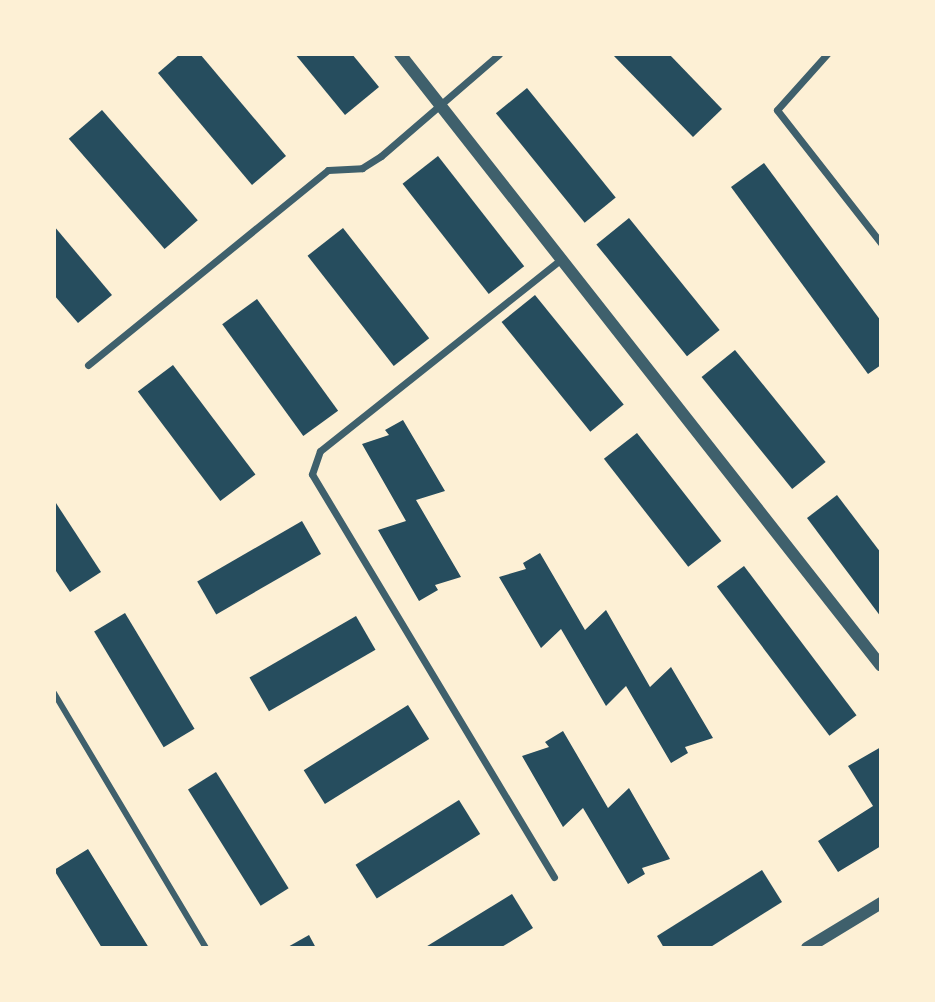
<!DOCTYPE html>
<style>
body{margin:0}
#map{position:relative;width:935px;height:1002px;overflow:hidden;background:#fdf0d5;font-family:"Space Grotesk",sans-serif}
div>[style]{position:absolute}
.building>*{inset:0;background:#264d5e;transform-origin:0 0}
.pedestrian>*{height:6px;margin:-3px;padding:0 3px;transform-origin:3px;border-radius:3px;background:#3f606c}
.minor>*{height:7px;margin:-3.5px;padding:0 3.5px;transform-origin:3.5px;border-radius:3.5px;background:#3f606c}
.tertiary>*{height:12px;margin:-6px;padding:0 6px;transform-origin:6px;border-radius:6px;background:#3f606c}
span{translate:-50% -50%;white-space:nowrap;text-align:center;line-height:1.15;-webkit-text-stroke:7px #fdf0d5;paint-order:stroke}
.frame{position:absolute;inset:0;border:56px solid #fdf0d5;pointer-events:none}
</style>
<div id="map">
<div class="building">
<i style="clip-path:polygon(180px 54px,200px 54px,286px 156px,252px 185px,158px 73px)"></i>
<i style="clip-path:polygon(295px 54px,352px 54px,379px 87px,345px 115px)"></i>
<i style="clip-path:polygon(612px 54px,669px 54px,722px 109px,693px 137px)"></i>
<i style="left:527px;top:88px;width:141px;height:40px;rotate:51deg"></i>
<i style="left:102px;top:110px;width:146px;height:44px;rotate:49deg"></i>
<i style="left:438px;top:156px;width:140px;height:45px;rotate:52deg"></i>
<i style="clip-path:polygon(764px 163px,881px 321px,881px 365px,868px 374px,731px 187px)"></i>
<i style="left:629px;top:218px;width:144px;height:42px;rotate:51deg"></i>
<i style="clip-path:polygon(54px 226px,112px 295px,78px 323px,54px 295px)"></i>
<i style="left:343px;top:228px;width:140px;height:45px;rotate:52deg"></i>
<i style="left:535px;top:295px;width:141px;height:43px;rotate:51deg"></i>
<i style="left:257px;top:299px;width:138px;height:43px;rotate:54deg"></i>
<i style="left:735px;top:350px;width:144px;height:43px;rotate:51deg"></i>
<i style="left:173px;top:365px;width:137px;height:44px;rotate:53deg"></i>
<i style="clip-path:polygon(403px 420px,445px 491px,416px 500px,461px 577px,435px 585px,438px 590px,419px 601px,378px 530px,406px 521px,362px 444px,389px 435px,385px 430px)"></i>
<i style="left:637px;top:433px;width:137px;height:42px;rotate:52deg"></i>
<i style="clip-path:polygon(837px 495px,881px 553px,881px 617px,807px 518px)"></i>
<i style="clip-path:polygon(54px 500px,101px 572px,70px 592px,54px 568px)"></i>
<i style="left:302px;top:521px;width:38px;height:121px;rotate:60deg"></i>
<i style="clip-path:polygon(540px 553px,585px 630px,606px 610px,650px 687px,671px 667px,713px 738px,685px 747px,688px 753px,671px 763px,626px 686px,606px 706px,561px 629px,541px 648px,499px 577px,526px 569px,523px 563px)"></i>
<i style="left:744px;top:566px;width:187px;height:34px;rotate:53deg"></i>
<i style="left:125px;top:613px;width:135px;height:36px;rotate:59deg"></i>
<i style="left:356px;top:616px;width:39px;height:123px;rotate:60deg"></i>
<i style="left:408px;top:705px;width:40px;height:123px;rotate:58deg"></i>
<i style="clip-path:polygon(563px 731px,608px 808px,629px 788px,670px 859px,642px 868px,645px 874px,628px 884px,583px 808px,563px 827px,522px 756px,549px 747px,545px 742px)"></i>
<i style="clip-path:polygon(881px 747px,881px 846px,838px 872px,818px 841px,873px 806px,848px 766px)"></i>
<i style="left:216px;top:772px;width:137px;height:33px;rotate:58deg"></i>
<i style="left:459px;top:800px;width:40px;height:122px;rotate:58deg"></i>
<i style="clip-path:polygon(88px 849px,96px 862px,149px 948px,102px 948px,54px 870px)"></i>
<i style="clip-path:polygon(762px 870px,782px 902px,709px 948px,664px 948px,657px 936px)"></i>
<i style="clip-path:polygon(512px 894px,533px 928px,500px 948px,424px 948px)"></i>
<i style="clip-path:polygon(309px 935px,316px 948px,286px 948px)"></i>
</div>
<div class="pedestrian">
<i style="left:54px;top:693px;width:297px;rotate:59.2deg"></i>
</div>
<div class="minor">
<i style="left:827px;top:54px;width:75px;rotate:131.8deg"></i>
<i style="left:777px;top:110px;width:169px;rotate:52deg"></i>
<i style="left:88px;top:365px;width:309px;rotate:-39.1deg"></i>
<i style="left:328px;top:170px;width:34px;rotate:-3deg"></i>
<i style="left:362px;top:168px;width:22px;rotate:-32deg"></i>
<i style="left:381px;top:156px;width:156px;rotate:-40.8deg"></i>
<i style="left:554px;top:877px;width:470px;rotate:-121deg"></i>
<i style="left:312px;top:474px;width:24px;rotate:-71deg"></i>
<i style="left:320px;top:451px;width:308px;rotate:-38.5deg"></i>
</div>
<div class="tertiary">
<i style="left:400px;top:54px;width:778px;rotate:51.83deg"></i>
<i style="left:807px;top:948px;width:87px;rotate:-31.3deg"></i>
</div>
<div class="frame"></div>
</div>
